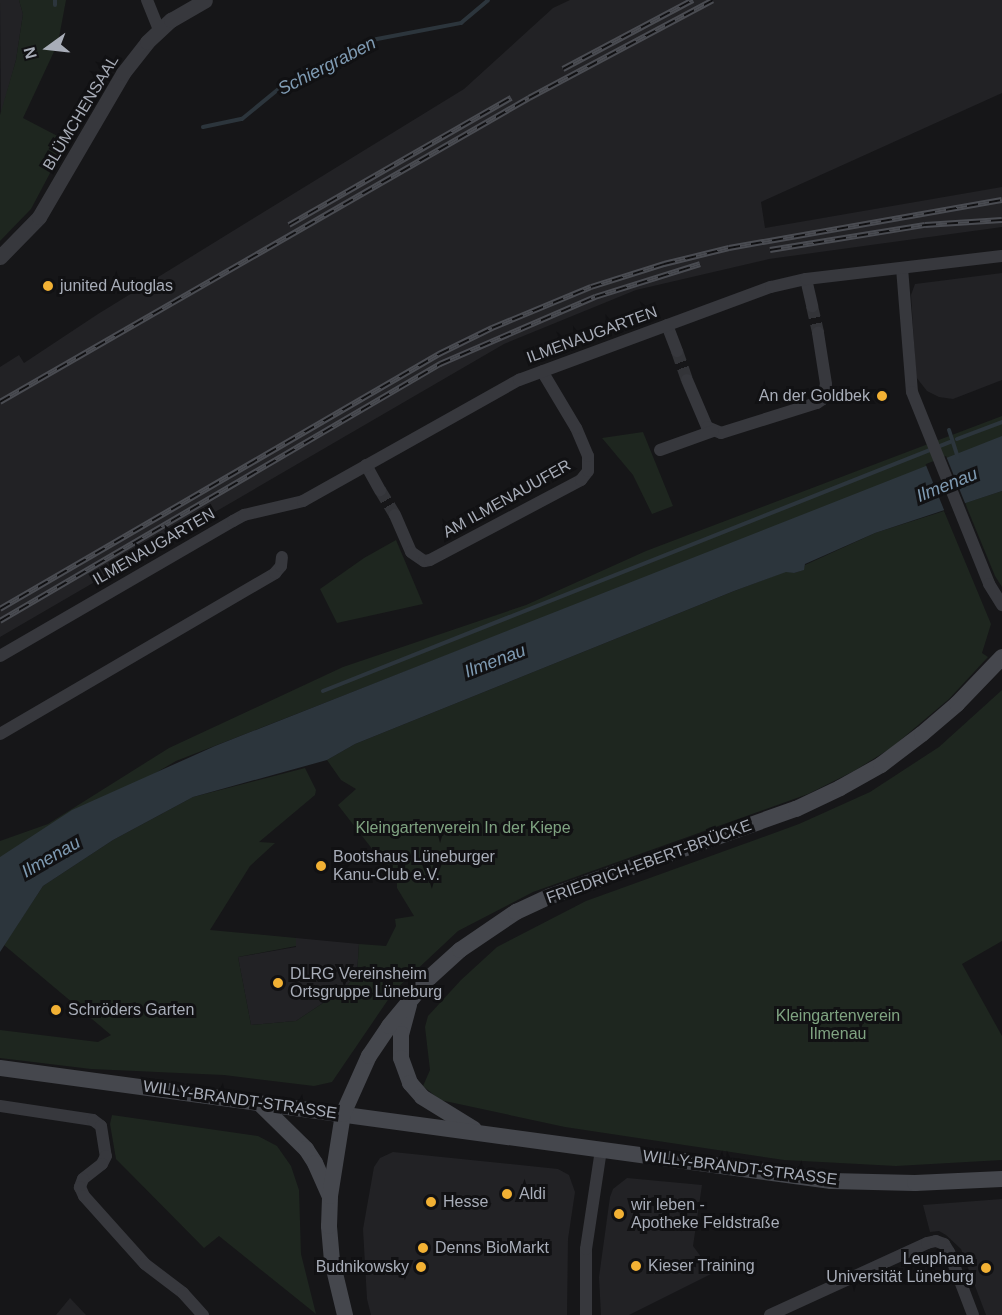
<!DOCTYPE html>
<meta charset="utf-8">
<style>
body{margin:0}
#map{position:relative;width:1002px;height:1315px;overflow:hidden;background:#161618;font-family:Arial,sans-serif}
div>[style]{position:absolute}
.built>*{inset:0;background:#222225}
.green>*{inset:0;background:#1e261f}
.water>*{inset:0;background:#2c353c}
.pier>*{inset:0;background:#161618;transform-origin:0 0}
.stream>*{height:4px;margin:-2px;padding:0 2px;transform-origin:2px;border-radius:2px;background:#2c353c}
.minor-tunnel>*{height:12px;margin-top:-6px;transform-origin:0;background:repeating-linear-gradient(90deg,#333438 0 12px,transparent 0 18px)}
.minor>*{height:12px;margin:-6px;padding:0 6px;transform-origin:6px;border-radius:6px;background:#37383d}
.tertiary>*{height:15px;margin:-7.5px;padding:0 7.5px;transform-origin:7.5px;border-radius:7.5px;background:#37383d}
.secondary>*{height:16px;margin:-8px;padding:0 8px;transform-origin:8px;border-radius:8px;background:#45474d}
.rail>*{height:6px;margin-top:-3px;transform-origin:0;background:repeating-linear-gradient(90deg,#111113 0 11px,#4a4c52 0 22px);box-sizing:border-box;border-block:2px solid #4a4c52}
.dots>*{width:16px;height:16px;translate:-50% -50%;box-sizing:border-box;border:3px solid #111113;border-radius:50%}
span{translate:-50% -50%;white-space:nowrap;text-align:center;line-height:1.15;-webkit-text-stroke:6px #111113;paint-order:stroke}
.street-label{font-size:16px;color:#a8adb8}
.poi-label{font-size:16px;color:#a8adb8}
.left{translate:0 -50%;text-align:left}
.right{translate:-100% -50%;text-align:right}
.park-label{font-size:16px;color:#7fa381}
.water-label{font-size:18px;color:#7f9bb3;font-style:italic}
.north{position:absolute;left:18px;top:18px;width:60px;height:60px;-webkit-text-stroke:4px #111113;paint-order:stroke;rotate:255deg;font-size:16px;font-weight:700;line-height:24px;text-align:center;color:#a8adb8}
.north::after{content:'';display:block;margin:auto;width:21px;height:27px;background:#a8adb8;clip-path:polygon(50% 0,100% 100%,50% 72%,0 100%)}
</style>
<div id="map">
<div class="built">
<i style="clip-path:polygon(0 0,19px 0,23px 14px,16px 60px,1px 115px)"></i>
<i style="clip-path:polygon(570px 0,1002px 0,1002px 93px,761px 202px,765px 228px,1002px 187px,1002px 227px,769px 259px,636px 290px,504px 344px,0 637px,0 367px,19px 355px,24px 363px,98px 314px,464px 89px,553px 8px)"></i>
<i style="clip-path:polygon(1002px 273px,1002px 380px,953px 399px,939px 397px,927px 391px,916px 377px,911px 295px,915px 284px)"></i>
<i style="clip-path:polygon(296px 938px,359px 944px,357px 974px,344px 989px,296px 1021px,251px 1025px,238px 957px,296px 947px)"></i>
<i style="clip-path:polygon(393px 1152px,558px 1169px,569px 1175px,575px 1192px,568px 1239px,567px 1315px,371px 1315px,367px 1299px,363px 1229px,374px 1167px,380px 1158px)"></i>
<i style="clip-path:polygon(627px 1178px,702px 1185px,693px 1246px,713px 1273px,629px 1315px,601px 1315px,599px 1277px,610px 1197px,613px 1189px)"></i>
<i style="clip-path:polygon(1002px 1199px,1002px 1315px,986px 1315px,961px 1249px,946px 1235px,939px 1231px,930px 1232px,923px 1205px)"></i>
<i style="clip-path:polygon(70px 1298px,86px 1315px,56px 1315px)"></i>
</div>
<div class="green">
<i style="clip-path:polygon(19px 0,66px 0,58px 43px,23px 118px,67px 141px,31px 209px,0 241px,0 115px,16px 60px,23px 14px)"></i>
<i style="clip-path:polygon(1002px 416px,1002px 438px,176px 761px,27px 848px,0 861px,0 841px,48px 824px,169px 748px,343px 667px,526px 605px,646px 551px)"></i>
<i style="clip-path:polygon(643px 432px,673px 506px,652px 514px,633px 475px,602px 438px)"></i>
<i style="clip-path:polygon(1002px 491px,1002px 587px,995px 576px,965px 503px)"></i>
<i style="clip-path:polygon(944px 511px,991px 624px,982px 653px,988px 657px,949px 699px,891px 748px,854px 771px,808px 794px,533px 892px,458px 931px,394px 991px,332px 1082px,314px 1086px,224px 1075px,91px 1069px,0 1058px,0 1030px,98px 1042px,111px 1035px,4px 945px,43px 886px,113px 840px,193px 797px,305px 768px,316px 790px,315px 795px,259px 842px,275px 843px,250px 866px,210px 930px,296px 938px,296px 946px,238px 957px,251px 1025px,296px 1021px,344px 989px,357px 974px,359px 944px,386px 946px,396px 926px,395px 919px,414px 916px,397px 888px,397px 881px,338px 805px,356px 789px,341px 780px,327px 760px,355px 744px,734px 591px,787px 571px,794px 573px,803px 570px,805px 565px,875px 533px)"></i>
<i style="clip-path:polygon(396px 540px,423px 604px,337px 623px,320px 589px,364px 558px)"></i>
<i style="clip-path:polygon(1002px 690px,1002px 941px,962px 964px,1002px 1036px,1002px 1160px,896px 1166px,784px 1160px,565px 1127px,440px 1100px,423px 1086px,430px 1070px,425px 1027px,428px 1016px,461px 980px,497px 947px,586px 901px,799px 824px,870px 792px,939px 747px)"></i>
<i style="clip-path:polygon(112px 1115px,258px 1136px,277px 1146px,291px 1166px,299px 1190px,301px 1254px,316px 1314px,219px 1236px,204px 1248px,116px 1159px,110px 1124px)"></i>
</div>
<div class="water">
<i style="clip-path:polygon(1002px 436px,1002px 491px,875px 533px,805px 564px,804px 570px,794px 573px,786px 572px,734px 591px,355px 744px,327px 760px,193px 797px,113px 840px,43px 886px,0 952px,0 857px,72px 810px,215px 746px)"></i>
</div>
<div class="pier">
<i style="left:946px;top:456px;width:54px;height:22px;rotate:68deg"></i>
</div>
<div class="stream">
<i style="left:55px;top:0;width:5px;rotate:90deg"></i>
<i style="left:203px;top:127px;width:40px;rotate:-12deg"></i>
<i style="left:242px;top:119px;width:50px;rotate:-39.4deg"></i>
<i style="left:281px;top:87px;width:107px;rotate:-26.6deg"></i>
<i style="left:377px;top:39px;width:86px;rotate:-10.8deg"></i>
<i style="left:461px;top:23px;width:35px;rotate:-40deg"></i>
<i style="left:949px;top:430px;width:29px;rotate:72deg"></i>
<i style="left:957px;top:439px;width:48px;rotate:-20.7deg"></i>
<i style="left:323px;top:691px;width:675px;rotate:-21.66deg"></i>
</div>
<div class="minor-tunnel">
<i style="left:812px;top:306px;width:28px;rotate:77deg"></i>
<i style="left:677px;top:351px;width:31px;rotate:71deg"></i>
<i style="left:380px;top:490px;width:29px;rotate:59deg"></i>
</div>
<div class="minor">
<i style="left:147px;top:0;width:32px;rotate:68deg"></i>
<i style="left:902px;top:268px;width:124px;rotate:85.4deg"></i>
<i style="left:912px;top:392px;width:207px;rotate:68.1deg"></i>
<i style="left:989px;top:584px;width:25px;rotate:58deg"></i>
<i style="left:806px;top:279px;width:28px;rotate:77deg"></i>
<i style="left:667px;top:325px;width:28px;rotate:69deg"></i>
<i style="left:687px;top:380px;width:51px;rotate:66.9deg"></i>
<i style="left:707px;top:427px;width:15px;rotate:23deg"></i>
<i style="left:721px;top:433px;width:101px;rotate:-17.4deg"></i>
<i style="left:817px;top:403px;width:7px;rotate:-34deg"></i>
<i style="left:823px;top:399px;width:15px;rotate:-79deg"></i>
<i style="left:826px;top:384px;width:52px;rotate:-98.9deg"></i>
<i style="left:660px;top:450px;width:56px;rotate:-19.7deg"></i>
<i style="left:366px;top:465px;width:29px;rotate:61deg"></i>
<i style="left:395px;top:515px;width:40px;rotate:66.6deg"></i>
<i style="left:411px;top:552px;width:16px;rotate:35deg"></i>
<i style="left:424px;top:561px;width:6px;rotate:-9deg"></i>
<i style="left:430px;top:560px;width:171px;rotate:-27.9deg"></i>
<i style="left:581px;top:480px;width:11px;rotate:-52deg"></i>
<i style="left:588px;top:471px;width:15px;rotate:-90deg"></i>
<i style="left:588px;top:456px;width:30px;rotate:-113deg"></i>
<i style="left:576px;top:428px;width:66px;rotate:-120.8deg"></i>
<i style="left:0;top:656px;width:269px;rotate:-30.1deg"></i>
<i style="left:233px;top:521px;width:13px;rotate:-29deg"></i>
<i style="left:244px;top:515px;width:61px;rotate:-13.3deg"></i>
<i style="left:303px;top:501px;width:248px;rotate:-29.3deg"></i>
<i style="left:519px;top:380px;width:269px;rotate:-20.3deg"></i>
<i style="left:771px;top:287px;width:36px;rotate:-13deg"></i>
<i style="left:806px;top:279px;width:197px;rotate:-6.7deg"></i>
<i style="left:0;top:734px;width:319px;rotate:-30.3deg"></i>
<i style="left:275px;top:573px;width:9px;rotate:-49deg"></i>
<i style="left:281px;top:566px;width:9px;rotate:-84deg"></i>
<i style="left:0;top:1106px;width:94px;rotate:8.6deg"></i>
<i style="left:93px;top:1120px;width:10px;rotate:37deg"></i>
<i style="left:101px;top:1126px;width:30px;rotate:81deg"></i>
<i style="left:106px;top:1156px;width:9px;rotate:117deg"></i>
<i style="left:102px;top:1164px;width:24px;rotate:142deg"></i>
<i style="left:83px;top:1179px;width:9px;rotate:111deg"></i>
<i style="left:80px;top:1187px;width:10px;rotate:66deg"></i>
<i style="left:84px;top:1196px;width:91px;rotate:48.1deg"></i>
<i style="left:145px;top:1264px;width:48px;rotate:37.3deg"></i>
<i style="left:183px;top:1293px;width:30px;rotate:48deg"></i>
<i style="left:586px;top:1315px;width:66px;rotate:-90deg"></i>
<i style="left:586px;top:1249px;width:100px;rotate:-81.4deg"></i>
<i style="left:770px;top:1315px;width:173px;rotate:-24.6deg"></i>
<i style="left:927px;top:1243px;width:9px;rotate:-13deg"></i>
<i style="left:936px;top:1241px;width:9px;rotate:21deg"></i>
<i style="left:944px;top:1244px;width:9px;rotate:58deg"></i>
<i style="left:949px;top:1252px;width:67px;rotate:69.1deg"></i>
</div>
<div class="tertiary">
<i style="left:0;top:257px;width:56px;rotate:-45.7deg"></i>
<i style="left:39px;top:217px;width:167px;rotate:-59.7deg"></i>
<i style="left:123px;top:73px;width:39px;rotate:-52deg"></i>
<i style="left:147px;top:42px;width:33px;rotate:-43deg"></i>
<i style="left:171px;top:20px;width:39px;rotate:-30deg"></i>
</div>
<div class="secondary">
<i style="left:409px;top:1005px;width:30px;rotate:105deg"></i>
<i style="left:401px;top:1034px;width:24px;rotate:90deg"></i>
<i style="left:401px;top:1058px;width:27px;rotate:70deg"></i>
<i style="left:410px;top:1083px;width:18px;rotate:49deg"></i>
<i style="left:422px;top:1097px;width:61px;rotate:31.6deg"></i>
<i style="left:0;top:1068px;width:839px;rotate:7.74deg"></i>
<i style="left:831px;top:1181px;width:84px;rotate:1.4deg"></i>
<i style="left:915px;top:1183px;width:87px;rotate:-2.6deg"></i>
<i style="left:259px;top:1103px;width:66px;rotate:44.4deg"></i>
<i style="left:306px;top:1149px;width:17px;rotate:57deg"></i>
<i style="left:315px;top:1163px;width:36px;rotate:66deg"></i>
<i style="left:345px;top:1315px;width:56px;rotate:-103.5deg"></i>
<i style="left:332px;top:1261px;width:35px;rotate:-95deg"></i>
<i style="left:329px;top:1226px;width:30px;rotate:-88deg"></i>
<i style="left:330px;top:1196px;width:83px;rotate:-81deg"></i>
<i style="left:343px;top:1114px;width:64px;rotate:-65.9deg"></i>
<i style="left:369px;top:1056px;width:36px;rotate:-56deg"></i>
<i style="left:389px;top:1026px;width:61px;rotate:-50.3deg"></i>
<i style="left:428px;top:979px;width:43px;rotate:-42.2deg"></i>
<i style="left:460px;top:950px;width:68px;rotate:-34.2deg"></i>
<i style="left:516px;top:912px;width:38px;rotate:-25deg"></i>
<i style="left:551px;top:896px;width:260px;rotate:-19.6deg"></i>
<i style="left:796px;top:809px;width:49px;rotate:-25.5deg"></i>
<i style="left:840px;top:788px;width:47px;rotate:-29.3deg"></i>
<i style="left:881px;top:765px;width:51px;rotate:-37.1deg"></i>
<i style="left:922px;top:734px;width:46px;rotate:-40.6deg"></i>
<i style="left:957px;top:704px;width:65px;rotate:-46.2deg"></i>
</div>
<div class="rail">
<i style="left:563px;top:69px;width:147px;rotate:-28deg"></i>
<i style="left:289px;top:225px;width:256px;rotate:-29.8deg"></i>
<i style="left:770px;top:250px;width:157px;rotate:-9.2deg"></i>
<i style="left:925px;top:225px;width:77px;rotate:-3.7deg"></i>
<i style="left:0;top:402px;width:610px;rotate:-29.88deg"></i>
<i style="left:529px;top:98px;width:208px;rotate:-28deg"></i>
<i style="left:0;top:609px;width:508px;rotate:-30.15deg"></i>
<i style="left:439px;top:354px;width:59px;rotate:-26.1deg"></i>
<i style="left:492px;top:328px;width:107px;rotate:-22.5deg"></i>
<i style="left:591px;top:287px;width:77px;rotate:-17.5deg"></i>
<i style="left:664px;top:264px;width:67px;rotate:-13.8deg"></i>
<i style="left:729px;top:248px;width:277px;rotate:-10deg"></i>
<i style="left:0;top:621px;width:510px;rotate:-30.29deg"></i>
<i style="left:440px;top:364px;width:169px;rotate:-23.4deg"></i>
<i style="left:595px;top:297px;width:110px;rotate:-17.4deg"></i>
</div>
<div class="dots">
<i style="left:48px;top:286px;background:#f2b134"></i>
<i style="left:882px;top:396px;background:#f2b134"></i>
<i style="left:321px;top:866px;background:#f2b134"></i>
<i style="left:278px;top:983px;background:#f2b134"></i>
<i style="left:56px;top:1010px;background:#f2b134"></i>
<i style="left:507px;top:1194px;background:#f2b134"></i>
<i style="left:431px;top:1202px;background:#f2b134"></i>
<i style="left:619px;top:1214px;background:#f2b134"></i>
<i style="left:423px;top:1248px;background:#f2b134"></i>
<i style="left:636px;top:1266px;background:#f2b134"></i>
<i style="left:421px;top:1267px;background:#f2b134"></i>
<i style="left:986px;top:1268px;background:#f2b134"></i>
</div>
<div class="street-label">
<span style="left:81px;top:113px;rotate:-59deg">BLÜMCHENSAAL</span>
<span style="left:592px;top:335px;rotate:-20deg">ILMENAUGARTEN</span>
<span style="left:507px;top:499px;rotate:-29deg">AM ILMENAUUFER</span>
<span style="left:154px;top:547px;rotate:-30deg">ILMENAUGARTEN</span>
<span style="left:649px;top:862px;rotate:-20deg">FRIEDRICH-EBERT-BRÜCKE</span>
<span style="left:240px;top:1100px;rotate:8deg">WILLY-BRANDT-STRASSE</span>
<span style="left:740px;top:1168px;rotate:7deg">WILLY-BRANDT-STRASSE</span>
</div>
<div class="poi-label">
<span class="left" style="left:60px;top:286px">junited Autoglas</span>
<span class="right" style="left:870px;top:396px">An der Goldbek</span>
<span class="left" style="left:333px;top:866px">Bootshaus Lüneburger<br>Kanu-Club e.V.</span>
<span class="left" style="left:290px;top:983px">DLRG Vereinsheim<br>Ortsgruppe Lüneburg</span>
<span class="left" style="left:68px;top:1010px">Schröders Garten</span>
<span class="left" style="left:519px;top:1194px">Aldi</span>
<span class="left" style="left:443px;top:1202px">Hesse</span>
<span class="left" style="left:631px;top:1214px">wir leben -<br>Apotheke Feldstraße</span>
<span class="left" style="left:435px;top:1248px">Denns BioMarkt</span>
<span class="right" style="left:974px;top:1268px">Leuphana<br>Universität Lüneburg</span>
<span class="left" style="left:648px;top:1266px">Kieser Training</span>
<span class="right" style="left:409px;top:1267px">Budnikowsky</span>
</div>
<div class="park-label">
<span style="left:463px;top:828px">Kleingartenverein In der Kiepe</span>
<span style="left:838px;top:1025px">Kleingartenverein<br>Ilmenau</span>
</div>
<div class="water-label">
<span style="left:327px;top:66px;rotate:-27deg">Schiergraben</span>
<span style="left:947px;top:485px;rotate:-22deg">Ilmenau</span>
<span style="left:495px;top:661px;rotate:-21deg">Ilmenau</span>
<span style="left:51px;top:857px;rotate:-30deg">Ilmenau</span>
</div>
<div class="north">N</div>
</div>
